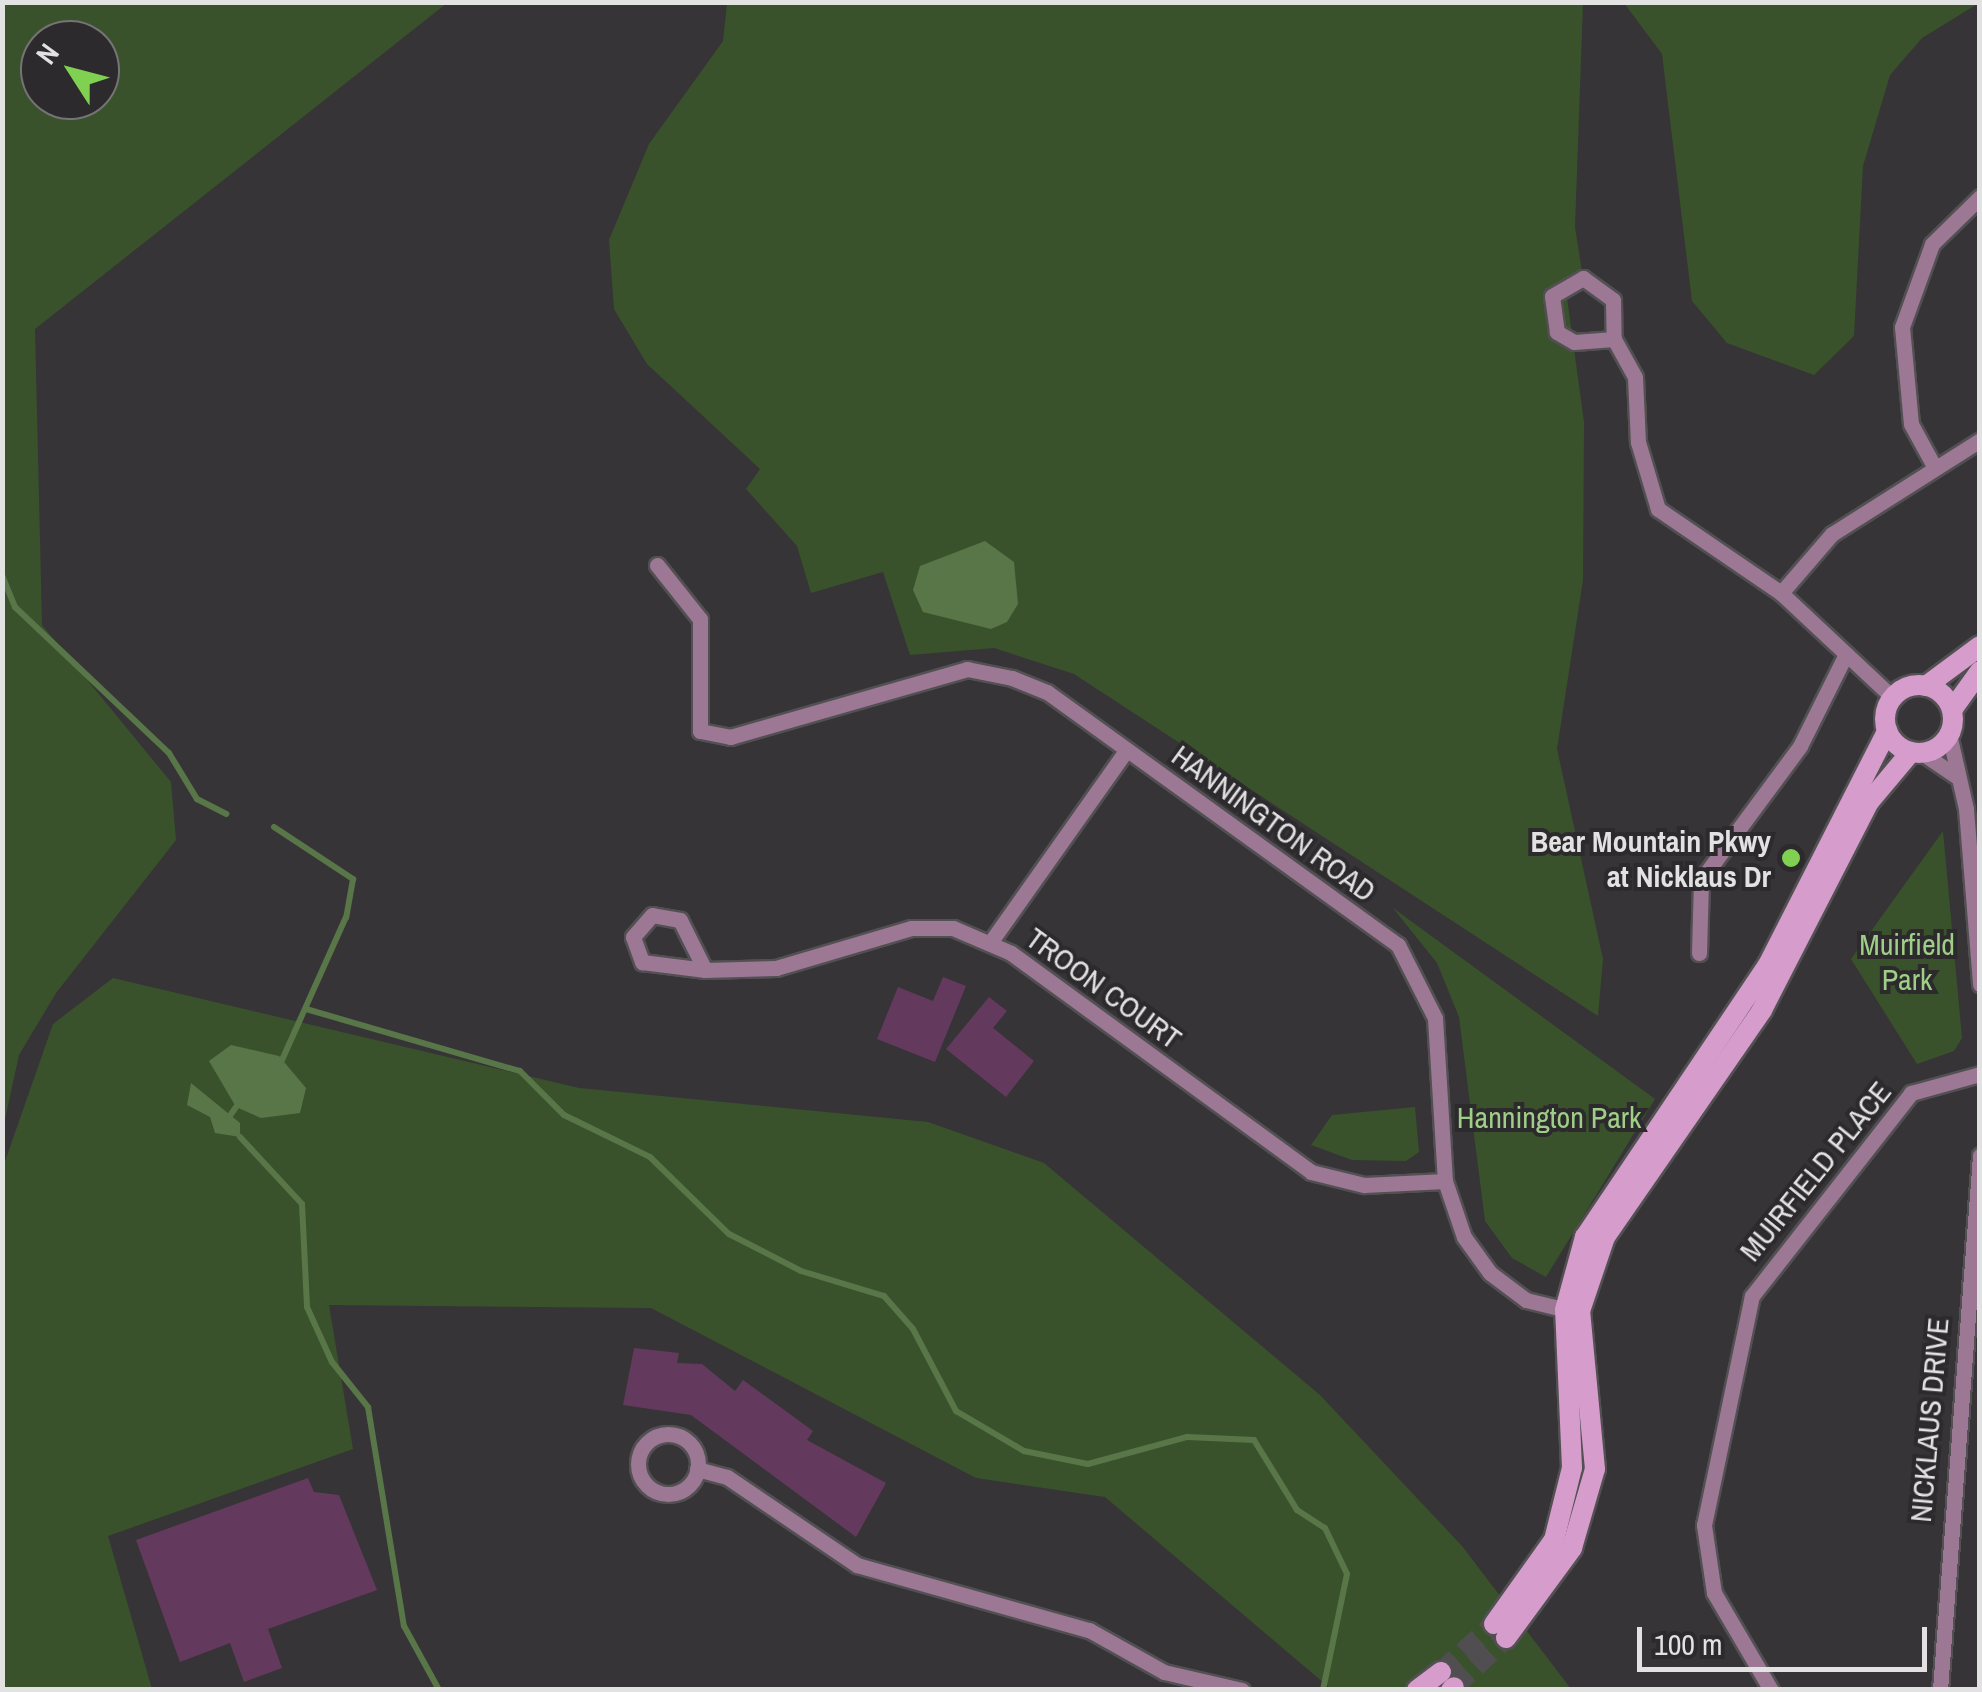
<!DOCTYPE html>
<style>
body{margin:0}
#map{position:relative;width:1982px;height:1692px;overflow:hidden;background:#363436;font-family:"Archivo Narrow",sans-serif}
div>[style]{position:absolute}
.green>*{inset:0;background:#39522c}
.water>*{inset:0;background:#587648}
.stream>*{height:6px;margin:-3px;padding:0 3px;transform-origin:3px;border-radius:3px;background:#587648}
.building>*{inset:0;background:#633a5d}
.secondary-tunnel>*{height:20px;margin-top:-10px;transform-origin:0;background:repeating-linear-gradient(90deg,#504e50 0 20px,transparent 0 30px)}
.roads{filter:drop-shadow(2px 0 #525052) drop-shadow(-2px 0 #525052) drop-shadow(0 2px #525052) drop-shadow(0 -2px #525052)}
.street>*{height:15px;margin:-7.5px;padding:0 7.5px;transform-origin:7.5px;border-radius:7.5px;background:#9c7895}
.street>.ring{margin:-7.5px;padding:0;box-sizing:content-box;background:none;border:15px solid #9c7895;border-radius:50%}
.secondary>*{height:20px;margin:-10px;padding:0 10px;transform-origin:10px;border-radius:10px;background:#d69ccc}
.secondary>.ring{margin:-10px;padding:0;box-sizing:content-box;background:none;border:20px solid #d69ccc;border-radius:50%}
.dots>*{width:28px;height:28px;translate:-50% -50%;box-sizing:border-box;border:5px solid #2c2a2c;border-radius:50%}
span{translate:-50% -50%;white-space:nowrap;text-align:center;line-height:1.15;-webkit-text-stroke:8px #2c2a2c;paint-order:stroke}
.street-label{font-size:30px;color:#e3e2e3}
.poi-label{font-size:30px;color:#e3e2e3;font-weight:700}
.right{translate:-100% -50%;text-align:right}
.park-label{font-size:30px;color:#9fce88}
.frame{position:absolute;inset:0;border:5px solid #e3e2e3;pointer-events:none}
.north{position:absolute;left:20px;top:20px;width:100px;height:100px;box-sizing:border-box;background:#2c2a2c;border:2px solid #757475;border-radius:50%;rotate:306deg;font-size:28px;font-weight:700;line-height:40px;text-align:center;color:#e3e2e3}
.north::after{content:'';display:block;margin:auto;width:35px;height:45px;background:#80d051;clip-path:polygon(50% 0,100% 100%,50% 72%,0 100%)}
.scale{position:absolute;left:1637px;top:1627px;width:290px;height:45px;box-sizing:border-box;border:5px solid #e3e2e3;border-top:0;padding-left:12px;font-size:30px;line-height:35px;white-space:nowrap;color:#e3e2e3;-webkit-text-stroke:8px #2c2a2c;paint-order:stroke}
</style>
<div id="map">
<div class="green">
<i style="clip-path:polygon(evenodd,3px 2px,447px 3px,35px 329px,42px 625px,171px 782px,176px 840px,56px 993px,19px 1055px,3px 1128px,3px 2px,100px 40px,100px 100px,40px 100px,40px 40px,100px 40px)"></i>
<i style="clip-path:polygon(727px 3px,1583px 3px,1575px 227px,1583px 278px,1565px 283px,1584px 422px,1583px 580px,1557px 749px,1603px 959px,1598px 1016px,1074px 674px,994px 648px,910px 655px,883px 572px,811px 593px,797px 546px,746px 489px,760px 469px,647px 364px,614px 309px,609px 240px,649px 144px,723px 41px)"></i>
<i style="clip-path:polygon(1624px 3px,1979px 3px,1922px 38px,1890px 75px,1863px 166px,1854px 336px,1814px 375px,1727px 343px,1692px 301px,1662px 54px)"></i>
<i style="clip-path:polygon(1943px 831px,1962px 1038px,1954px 1051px,1917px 1064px,1851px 959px)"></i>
<i style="clip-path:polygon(1393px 908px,1655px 1099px,1546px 1277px,1512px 1258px,1485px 1221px,1459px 1017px,1437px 963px)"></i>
<i style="clip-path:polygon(113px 978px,579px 1088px,928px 1122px,1044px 1163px,1320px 1395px,1462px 1546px,1571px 1689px,1331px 1689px,1105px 1497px,976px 1478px,651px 1308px,329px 1305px,353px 1449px,108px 1536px,152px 1689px,3px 1690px,3px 1167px,53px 1024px)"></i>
<i style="clip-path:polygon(1415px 1107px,1419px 1152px,1406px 1161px,1352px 1160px,1311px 1145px,1332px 1115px)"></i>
</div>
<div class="water">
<i style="clip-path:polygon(985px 541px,1014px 562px,1018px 604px,1007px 622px,991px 629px,923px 612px,913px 590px,920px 566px)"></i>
<i style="clip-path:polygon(231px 1045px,279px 1056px,306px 1088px,300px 1113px,261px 1118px,236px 1107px,209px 1061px)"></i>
<i style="clip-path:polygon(191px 1083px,240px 1123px,240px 1137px,215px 1133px,210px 1117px,187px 1105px)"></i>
</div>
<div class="stream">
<i style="left:2px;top:575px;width:35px;rotate:68deg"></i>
<i style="left:15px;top:607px;width:212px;rotate:43.5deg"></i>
<i style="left:169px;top:753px;width:54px;rotate:58.7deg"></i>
<i style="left:197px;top:799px;width:33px;rotate:27deg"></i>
<i style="left:274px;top:827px;width:95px;rotate:33.4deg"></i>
<i style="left:353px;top:879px;width:39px;rotate:100deg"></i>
<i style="left:346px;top:917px;width:157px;rotate:114.1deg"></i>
<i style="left:306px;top:1009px;width:223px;rotate:16.2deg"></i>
<i style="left:520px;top:1071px;width:62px;rotate:45deg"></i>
<i style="left:564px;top:1115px;width:96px;rotate:26deg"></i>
<i style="left:650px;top:1157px;width:110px;rotate:44.3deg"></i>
<i style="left:729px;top:1234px;width:81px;rotate:27.2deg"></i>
<i style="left:801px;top:1271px;width:87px;rotate:16.8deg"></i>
<i style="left:884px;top:1296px;width:44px;rotate:48.7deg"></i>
<i style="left:913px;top:1329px;width:93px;rotate:62.3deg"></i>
<i style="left:956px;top:1411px;width:79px;rotate:30.5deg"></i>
<i style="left:1024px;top:1451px;width:65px;rotate:11.5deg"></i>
<i style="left:1088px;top:1464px;width:103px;rotate:-15.3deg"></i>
<i style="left:1187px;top:1437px;width:67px;rotate:2.6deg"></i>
<i style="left:1254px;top:1440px;width:82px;rotate:58.4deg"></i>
<i style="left:1297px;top:1510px;width:33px;rotate:33deg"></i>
<i style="left:1325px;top:1528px;width:51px;rotate:64.4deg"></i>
<i style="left:1347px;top:1574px;width:118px;rotate:101.7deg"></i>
<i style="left:229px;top:1117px;width:12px;rotate:-55deg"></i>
<i style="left:240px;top:1137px;width:91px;rotate:47.2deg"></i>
<i style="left:302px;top:1204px;width:103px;rotate:87.2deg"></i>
<i style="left:307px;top:1307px;width:60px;rotate:65.6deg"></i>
<i style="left:332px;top:1362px;width:58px;rotate:51.3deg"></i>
<i style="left:368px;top:1407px;width:222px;rotate:80.7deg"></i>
<i style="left:404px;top:1626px;width:73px;rotate:61.3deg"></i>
</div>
<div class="building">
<i style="clip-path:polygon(943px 977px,966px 986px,935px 1062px,877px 1039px,898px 987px,933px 1001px)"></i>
<i style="clip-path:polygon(989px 997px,1007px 1011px,993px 1028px,1034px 1061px,1006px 1097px,946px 1049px)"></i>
<i style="clip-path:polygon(634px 1348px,679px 1353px,677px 1363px,702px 1364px,735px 1391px,743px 1380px,813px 1431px,807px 1440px,886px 1483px,856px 1537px,691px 1415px,623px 1405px)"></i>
<i style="clip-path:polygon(308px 1478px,314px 1492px,339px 1495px,377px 1590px,268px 1629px,282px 1668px,244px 1682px,230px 1643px,180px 1662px,136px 1540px)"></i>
</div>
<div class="secondary-tunnel">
<i style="left:1441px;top:1672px;width:72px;rotate:-42.2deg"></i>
<i style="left:1454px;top:1687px;width:71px;rotate:-43.3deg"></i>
</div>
<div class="roads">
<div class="street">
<i style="left:1583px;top:278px;width:37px;rotate:36deg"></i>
<i style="left:1613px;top:300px;width:39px;rotate:89deg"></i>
<i style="left:1614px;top:339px;width:40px;rotate:175.7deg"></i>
<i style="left:1574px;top:342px;width:20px;rotate:-150deg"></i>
<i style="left:1557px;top:332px;width:36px;rotate:-98deg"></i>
<i style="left:1552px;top:296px;width:36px;rotate:-30deg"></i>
<i style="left:1614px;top:339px;width:43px;rotate:61.1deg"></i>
<i style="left:1635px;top:377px;width:65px;rotate:87.4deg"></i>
<i style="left:1638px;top:442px;width:70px;rotate:73.4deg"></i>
<i style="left:1658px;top:509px;width:149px;rotate:34.3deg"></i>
<i style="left:1781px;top:593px;width:152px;rotate:43.1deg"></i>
<i style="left:1935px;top:468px;width:50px;rotate:-118.6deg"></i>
<i style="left:1911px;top:424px;width:97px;rotate:-95.3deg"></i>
<i style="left:1902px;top:327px;width:88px;rotate:-70.1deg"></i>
<i style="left:1932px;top:244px;width:67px;rotate:-44.4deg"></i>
<i style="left:657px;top:565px;width:69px;rotate:51.5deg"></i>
<i style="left:700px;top:619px;width:112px;rotate:90deg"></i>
<i style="left:700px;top:731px;width:31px;rotate:11deg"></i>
<i style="left:730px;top:737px;width:247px;rotate:-16deg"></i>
<i style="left:967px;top:669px;width:46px;rotate:11.3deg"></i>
<i style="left:1012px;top:678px;width:38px;rotate:22deg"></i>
<i style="left:1047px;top:692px;width:433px;rotate:35.8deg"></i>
<i style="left:1398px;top:945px;width:82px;rotate:63.1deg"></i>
<i style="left:1435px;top:1018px;width:163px;rotate:86.5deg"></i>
<i style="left:1445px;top:1181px;width:59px;rotate:71.3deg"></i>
<i style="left:1464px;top:1237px;width:44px;rotate:54.2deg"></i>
<i style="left:1490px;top:1273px;width:45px;rotate:36.9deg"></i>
<i style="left:1526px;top:1300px;width:46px;rotate:13.7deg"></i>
<i style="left:1781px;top:593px;width:78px;rotate:-49.2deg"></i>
<i style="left:1832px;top:534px;width:175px;rotate:-32.4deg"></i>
<i style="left:1949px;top:734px;width:77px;rotate:77.2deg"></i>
<i style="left:1966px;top:809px;width:176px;rotate:85.4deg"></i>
<i style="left:1922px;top:753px;width:41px;rotate:34.1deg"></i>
<i style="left:992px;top:940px;width:232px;rotate:-54.7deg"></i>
<i style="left:1699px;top:953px;width:73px;rotate:-88.4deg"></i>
<i style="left:1701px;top:880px;width:167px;rotate:-53.5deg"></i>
<i style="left:1800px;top:746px;width:103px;rotate:-63.4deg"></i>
<i style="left:705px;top:970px;width:56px;rotate:-116.6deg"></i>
<i style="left:680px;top:920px;width:28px;rotate:-170deg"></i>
<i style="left:652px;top:915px;width:29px;rotate:131deg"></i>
<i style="left:633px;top:937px;width:27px;rotate:70deg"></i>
<i style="left:642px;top:962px;width:64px;rotate:7.2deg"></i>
<i style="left:705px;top:970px;width:71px;rotate:-1.6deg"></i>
<i style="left:776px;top:968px;width:141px;rotate:-16.5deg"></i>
<i style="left:911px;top:928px;width:42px"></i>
<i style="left:953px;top:928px;width:63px;rotate:23.3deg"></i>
<i style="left:1011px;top:953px;width:371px;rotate:36.1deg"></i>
<i style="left:1311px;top:1172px;width:55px;rotate:13.8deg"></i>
<i style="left:1364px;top:1185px;width:81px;rotate:-2.8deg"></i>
<i class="ring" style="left:638px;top:1434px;width:45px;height:45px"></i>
<i style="left:697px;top:1469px;width:31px;rotate:15deg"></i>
<i style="left:727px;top:1477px;width:157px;rotate:34.1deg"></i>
<i style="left:857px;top:1565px;width:241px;rotate:15.7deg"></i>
<i style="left:1089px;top:1630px;width:86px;rotate:29.2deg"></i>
<i style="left:1164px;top:1672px;width:80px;rotate:13deg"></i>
<i style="left:1771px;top:1690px;width:113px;rotate:-120.4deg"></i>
<i style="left:1714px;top:1593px;width:69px;rotate:-98.4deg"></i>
<i style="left:1704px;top:1525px;width:234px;rotate:-78.2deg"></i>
<i style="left:1752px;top:1296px;width:258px;rotate:-51.9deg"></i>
<i style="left:1911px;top:1093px;width:72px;rotate:-15.4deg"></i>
<i style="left:1940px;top:1690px;width:536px;rotate:-85.72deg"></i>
</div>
<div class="secondary">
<i class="ring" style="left:1885px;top:685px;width:48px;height:48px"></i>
<i style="left:1926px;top:686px;width:67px;rotate:-36.5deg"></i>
<i style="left:1952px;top:710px;width:48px;rotate:-54.3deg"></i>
<i style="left:1494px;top:1624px;width:103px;rotate:-54.5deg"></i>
<i style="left:1554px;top:1540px;width:74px;rotate:-76deg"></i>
<i style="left:1572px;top:1468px;width:158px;rotate:-92.5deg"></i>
<i style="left:1565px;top:1310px;width:76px;rotate:-74.7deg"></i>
<i style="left:1585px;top:1237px;width:328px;rotate:-56.1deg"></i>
<i style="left:1768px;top:965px;width:263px;rotate:-63deg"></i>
<i style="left:1506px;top:1638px;width:112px;rotate:-53.7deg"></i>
<i style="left:1572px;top:1548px;width:82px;rotate:-73.8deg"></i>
<i style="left:1595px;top:1469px;width:159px;rotate:-95.4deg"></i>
<i style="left:1580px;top:1311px;width:78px;rotate:-71.3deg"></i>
<i style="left:1605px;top:1237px;width:276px;rotate:-55.3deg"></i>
<i style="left:1762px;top:1010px;width:234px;rotate:-62.8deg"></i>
<i style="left:1869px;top:802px;width:65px;rotate:-50deg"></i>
<i style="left:1417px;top:1690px;width:30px;rotate:-37deg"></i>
<i style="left:1451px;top:1690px;width:4px;rotate:-45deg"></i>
</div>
</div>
<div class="dots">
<i style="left:1791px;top:858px;background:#80d051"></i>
</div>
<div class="street-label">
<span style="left:1274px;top:823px;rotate:36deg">HANNINGTON ROAD</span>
<span style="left:1104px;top:988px;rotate:36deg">TROON COURT</span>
<span style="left:1815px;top:1171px;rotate:-51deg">MUIRFIELD PLACE</span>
<span style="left:1929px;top:1420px;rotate:-85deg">NICKLAUS DRIVE</span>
</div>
<div class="poi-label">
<span class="right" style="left:1771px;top:858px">Bear Mountain Pkwy<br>at Nicklaus Dr</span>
</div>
<div class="park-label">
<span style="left:1907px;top:961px">Muirfield<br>Park</span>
<span style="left:1549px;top:1117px">Hannington Park</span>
</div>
<div class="frame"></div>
<div class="north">N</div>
<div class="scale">100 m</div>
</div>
